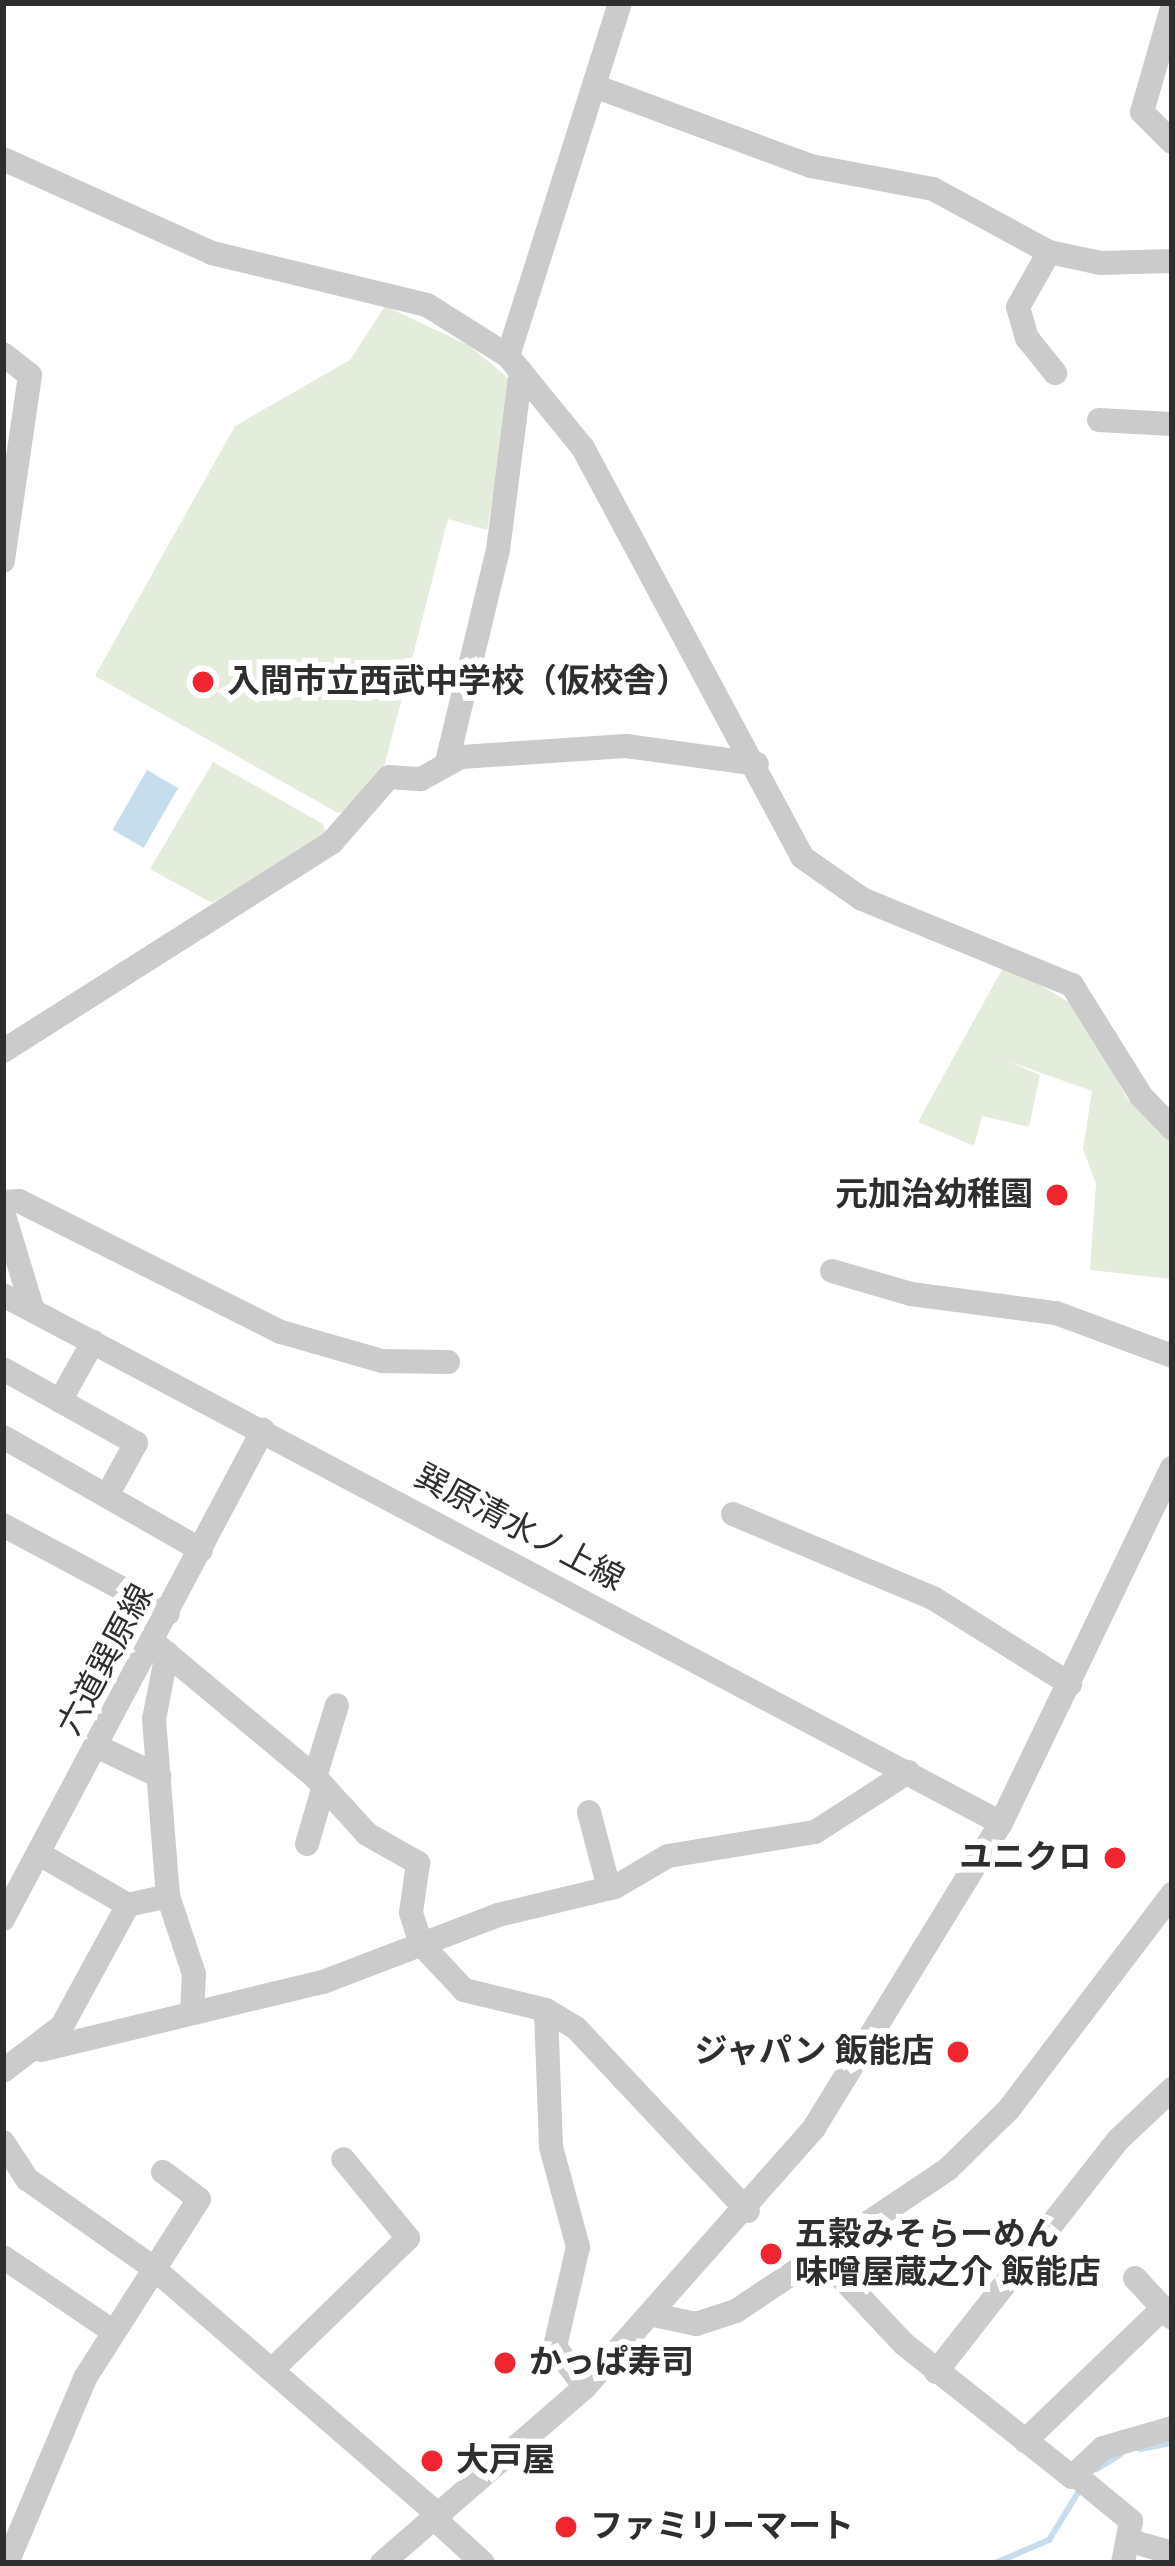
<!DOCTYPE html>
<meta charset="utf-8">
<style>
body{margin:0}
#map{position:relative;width:1175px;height:2566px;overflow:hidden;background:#fff;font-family:"Space Grotesk","Noto Sans JP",sans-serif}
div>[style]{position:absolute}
.green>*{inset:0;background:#e4ecdb}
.water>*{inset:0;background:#c6ddee;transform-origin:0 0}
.stream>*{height:6px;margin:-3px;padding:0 3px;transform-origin:3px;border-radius:3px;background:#c6ddee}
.minor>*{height:24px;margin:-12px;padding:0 12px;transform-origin:12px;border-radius:12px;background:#cbcbcb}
.dots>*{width:33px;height:33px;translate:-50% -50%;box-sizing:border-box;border:6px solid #fff;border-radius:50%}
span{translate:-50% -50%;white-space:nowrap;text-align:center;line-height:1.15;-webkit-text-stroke:12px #fff;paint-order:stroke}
.poi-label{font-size:33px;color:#2e2e2e;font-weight:700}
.left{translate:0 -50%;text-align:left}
.right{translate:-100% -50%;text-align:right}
.street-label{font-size:33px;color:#2e2e2e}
.frame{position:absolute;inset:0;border:6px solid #2e2e2e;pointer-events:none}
</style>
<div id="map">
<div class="green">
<i style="clip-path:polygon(385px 306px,470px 346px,508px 378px,510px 398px,487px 530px,448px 519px,382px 775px,362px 805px,338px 813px,95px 676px,235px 426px,350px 360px)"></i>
<i style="clip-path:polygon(213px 762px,323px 824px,327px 838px,212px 903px,150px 869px)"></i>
<i style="clip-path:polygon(1005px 964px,1080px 1009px,1126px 1097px,1172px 1143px,1172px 1279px,1090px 1270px,1096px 1184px,1083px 1149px,1092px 1091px,1005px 1060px,1040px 1075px,1029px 1127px,982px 1116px,974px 1146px,918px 1122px)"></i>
</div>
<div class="water">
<i style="left:147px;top:770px;width:36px;height:69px;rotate:30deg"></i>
</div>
<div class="stream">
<i style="left:1140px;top:2449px;width:33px;rotate:-11deg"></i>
<i style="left:1097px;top:2469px;width:28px;rotate:-32deg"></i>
<i style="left:995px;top:2563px;width:59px;rotate:-23.1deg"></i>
<i style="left:1049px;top:2540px;width:61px;rotate:-58.4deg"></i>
</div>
<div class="minor">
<i style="left:1172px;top:8px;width:108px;rotate:106.1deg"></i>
<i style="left:1142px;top:112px;width:42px;rotate:45deg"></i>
<i style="left:597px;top:87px;width:228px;rotate:20.3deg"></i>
<i style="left:811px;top:166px;width:124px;rotate:10.7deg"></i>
<i style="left:933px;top:189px;width:132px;rotate:28.5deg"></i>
<i style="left:1049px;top:252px;width:53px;rotate:11.9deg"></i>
<i style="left:1101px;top:263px;width:71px;rotate:-1.6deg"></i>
<i style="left:3px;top:159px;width:229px;rotate:24.2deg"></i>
<i style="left:212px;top:253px;width:221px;rotate:13.6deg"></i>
<i style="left:427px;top:305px;width:96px;rotate:32.2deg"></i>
<i style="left:508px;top:356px;width:119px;rotate:50.8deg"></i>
<i style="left:583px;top:448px;width:464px;rotate:61.8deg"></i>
<i style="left:802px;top:857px;width:73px;rotate:35deg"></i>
<i style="left:862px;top:899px;width:227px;rotate:22.3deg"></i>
<i style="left:1072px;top:985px;width:131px;rotate:58.1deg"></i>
<i style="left:1141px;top:1096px;width:45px;rotate:45.9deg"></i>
<i style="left:1049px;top:252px;width:63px;rotate:119.4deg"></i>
<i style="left:1018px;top:307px;width:32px;rotate:74deg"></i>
<i style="left:1027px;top:338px;width:45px;rotate:51.3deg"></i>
<i style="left:3px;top:354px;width:34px;rotate:38deg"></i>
<i style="left:30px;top:375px;width:188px;rotate:98.3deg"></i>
<i style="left:508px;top:356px;width:370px;rotate:-72.4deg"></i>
<i style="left:1099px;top:420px;width:73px;rotate:3.1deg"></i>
<i style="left:447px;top:762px;width:218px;rotate:-76.5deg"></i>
<i style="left:498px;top:550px;width:180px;rotate:-82.7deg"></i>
<i style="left:3px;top:1051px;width:390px;rotate:-32.4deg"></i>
<i style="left:332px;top:842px;width:86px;rotate:-48.8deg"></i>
<i style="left:389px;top:777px;width:32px;rotate:4deg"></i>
<i style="left:421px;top:779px;width:46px;rotate:-28.8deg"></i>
<i style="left:461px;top:757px;width:165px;rotate:-3.8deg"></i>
<i style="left:626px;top:746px;width:132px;rotate:7.8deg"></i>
<i style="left:3px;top:1202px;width:16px;rotate:-4deg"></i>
<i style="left:19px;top:1201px;width:293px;rotate:26.6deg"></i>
<i style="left:281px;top:1332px;width:105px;rotate:16deg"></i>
<i style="left:382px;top:1361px;width:66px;rotate:0.9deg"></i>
<i style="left:3px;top:1212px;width:103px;rotate:73.1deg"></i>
<i style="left:832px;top:1271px;width:82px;rotate:16.2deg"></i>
<i style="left:911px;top:1294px;width:146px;rotate:7.5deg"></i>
<i style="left:1056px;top:1313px;width:124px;rotate:20.3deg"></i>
<i style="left:3px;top:1295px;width:1129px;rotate:27.88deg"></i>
<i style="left:3px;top:1369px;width:152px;rotate:29.1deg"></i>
<i style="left:136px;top:1443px;width:58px;rotate:118.8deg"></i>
<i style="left:60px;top:1401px;width:68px;rotate:-60.8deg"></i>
<i style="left:3px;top:1437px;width:228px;rotate:29.7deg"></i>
<i style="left:733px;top:1514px;width:217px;rotate:22.8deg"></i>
<i style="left:933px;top:1598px;width:162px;rotate:32.1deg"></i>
<i style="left:3px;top:1525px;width:187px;rotate:28.1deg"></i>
<i style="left:153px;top:1642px;width:211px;rotate:39.8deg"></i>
<i style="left:315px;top:1777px;width:77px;rotate:47.6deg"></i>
<i style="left:367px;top:1834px;width:59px;rotate:29.6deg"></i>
<i style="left:418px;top:1863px;width:50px;rotate:98deg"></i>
<i style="left:411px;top:1913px;width:33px;rotate:72deg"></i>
<i style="left:421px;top:1944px;width:63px;rotate:46.9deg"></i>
<i style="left:464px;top:1990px;width:84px;rotate:13.7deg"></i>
<i style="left:546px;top:2010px;width:35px;rotate:31deg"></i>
<i style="left:576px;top:2028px;width:251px;rotate:46.8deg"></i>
<i style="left:167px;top:1653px;width:67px;rotate:101.1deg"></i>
<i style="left:154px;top:1719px;width:178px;rotate:85.5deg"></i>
<i style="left:168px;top:1896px;width:82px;rotate:71.6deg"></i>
<i style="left:194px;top:1974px;width:33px;rotate:93deg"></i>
<i style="left:98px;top:1747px;width:68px;rotate:25.4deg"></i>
<i style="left:315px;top:1777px;width:75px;rotate:-73deg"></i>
<i style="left:589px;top:1812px;width:79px;rotate:75.3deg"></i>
<i style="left:307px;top:1844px;width:60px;rotate:-73.7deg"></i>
<i style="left:41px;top:1855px;width:100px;rotate:29.9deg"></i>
<i style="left:128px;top:1905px;width:41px;rotate:-12.7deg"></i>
<i style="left:3px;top:1919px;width:554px;rotate:-62deg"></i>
<i style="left:546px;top:2010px;width:137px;rotate:87.9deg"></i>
<i style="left:551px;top:2147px;width:104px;rotate:74.9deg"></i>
<i style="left:578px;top:2247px;width:103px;rotate:103deg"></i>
<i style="left:555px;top:2347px;width:50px;rotate:53.1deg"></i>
<i style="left:41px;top:2050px;width:290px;rotate:-13.6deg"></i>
<i style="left:323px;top:1982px;width:187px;rotate:-20.9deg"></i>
<i style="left:498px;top:1915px;width:120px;rotate:-13.5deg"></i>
<i style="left:615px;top:1887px;width:61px;rotate:-30.3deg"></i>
<i style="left:668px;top:1856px;width:149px;rotate:-9.3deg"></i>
<i style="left:815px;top:1832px;width:111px;rotate:-32.8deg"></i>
<i style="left:3px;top:2071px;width:74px;rotate:-37.3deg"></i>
<i style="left:62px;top:2026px;width:138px;rotate:-61.4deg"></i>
<i style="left:3px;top:2142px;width:44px;rotate:57deg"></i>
<i style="left:27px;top:2179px;width:151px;rotate:35.1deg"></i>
<i style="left:151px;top:2266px;width:384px;rotate:40.9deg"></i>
<i style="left:3px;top:2257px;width:130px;rotate:34.1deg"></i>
<i style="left:825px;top:2260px;width:115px;rotate:46.8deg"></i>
<i style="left:904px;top:2344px;width:214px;rotate:38.4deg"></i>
<i style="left:1072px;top:2477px;width:42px;rotate:-43.1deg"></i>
<i style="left:1103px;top:2448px;width:72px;rotate:-16.2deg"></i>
<i style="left:1135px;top:2278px;width:54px;rotate:47.2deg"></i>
<i style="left:654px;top:2315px;width:43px;rotate:12.1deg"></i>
<i style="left:696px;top:2324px;width:42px;rotate:-18deg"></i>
<i style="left:736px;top:2311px;width:255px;rotate:-33.8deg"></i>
<i style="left:948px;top:2169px;width:86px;rotate:-44.5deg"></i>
<i style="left:1009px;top:2109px;width:270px;rotate:-52.8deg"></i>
<i style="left:273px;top:2369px;width:188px;rotate:-44.1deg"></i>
<i style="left:408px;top:2238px;width:102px;rotate:-129.4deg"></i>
<i style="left:936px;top:2372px;width:296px;rotate:-51.9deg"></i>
<i style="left:1119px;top:2139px;width:73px;rotate:-43.3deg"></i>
<i style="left:1025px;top:2441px;width:192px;rotate:-43.9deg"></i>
<i style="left:1074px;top:2474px;width:74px;rotate:39.5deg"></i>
<i style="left:1131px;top:2521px;width:43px;rotate:100.8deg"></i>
<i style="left:437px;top:2521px;width:62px;rotate:42.4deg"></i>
<i style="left:1134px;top:2542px;width:40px;rotate:16deg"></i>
<i style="left:7px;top:2563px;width:201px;rotate:-67.1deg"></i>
<i style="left:85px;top:2378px;width:212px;rotate:-57.5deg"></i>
<i style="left:199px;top:2199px;width:45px;rotate:-143.1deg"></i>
<i style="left:382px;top:2563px;width:269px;rotate:-40.9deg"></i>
<i style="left:585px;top:2387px;width:346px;rotate:-48.5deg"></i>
<i style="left:814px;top:2128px;width:358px;rotate:-58.5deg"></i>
<i style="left:1001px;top:1823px;width:394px;rotate:-64.3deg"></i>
</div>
<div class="dots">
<i style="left:203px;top:682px;background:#f0252f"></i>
<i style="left:1057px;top:1195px;background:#f0252f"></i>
<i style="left:1115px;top:1858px;background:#f0252f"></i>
<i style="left:958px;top:2052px;background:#f0252f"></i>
<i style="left:771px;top:2254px;background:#f0252f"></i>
<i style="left:505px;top:2363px;background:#f0252f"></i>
<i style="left:432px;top:2461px;background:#f0252f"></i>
<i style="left:566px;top:2527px;background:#f0252f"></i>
</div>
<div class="poi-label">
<span class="left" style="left:227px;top:682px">入間市立西武中学校（仮校舎）</span>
<span class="right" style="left:1033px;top:1195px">元加治幼稚園</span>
<span class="right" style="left:1091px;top:1858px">ユニクロ</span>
<span class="right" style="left:934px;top:2052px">ジャパン 飯能店</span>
<span class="left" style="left:795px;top:2254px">五穀みそらーめん<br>味噌屋蔵之介 飯能店</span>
<span class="left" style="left:529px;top:2363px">かっぱ寿司</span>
<span class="left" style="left:456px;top:2461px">大戸屋</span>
<span class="left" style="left:590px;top:2527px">ファミリーマート</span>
</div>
<div class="street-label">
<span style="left:519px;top:1528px;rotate:28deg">巽原清水ノ上線</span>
<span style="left:106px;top:1660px;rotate:-62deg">六道巽原線</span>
</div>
<div class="frame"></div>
</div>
